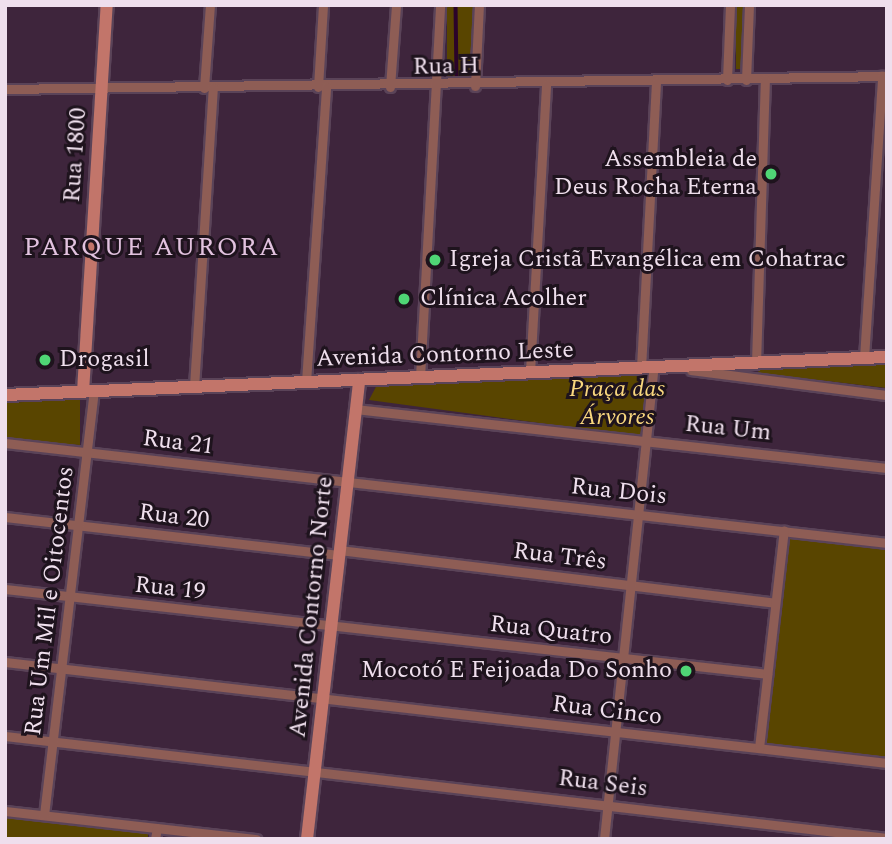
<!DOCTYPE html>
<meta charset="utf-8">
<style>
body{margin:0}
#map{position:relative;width:892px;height:844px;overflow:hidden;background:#3e253c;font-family:Spectral,serif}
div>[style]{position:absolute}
.green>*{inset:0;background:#594500;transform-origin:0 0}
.stream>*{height:3.5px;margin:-1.75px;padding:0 1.75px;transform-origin:1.75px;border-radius:1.75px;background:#2b032a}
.roads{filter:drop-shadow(2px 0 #5a4358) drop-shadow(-2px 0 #5a4358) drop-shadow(0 2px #5a4358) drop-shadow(0 -2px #5a4358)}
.street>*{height:9px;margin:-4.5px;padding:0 4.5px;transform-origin:4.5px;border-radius:4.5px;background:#8e5d55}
.secondary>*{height:12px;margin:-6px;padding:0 6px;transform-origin:6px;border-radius:6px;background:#c2756a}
.dots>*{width:19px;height:19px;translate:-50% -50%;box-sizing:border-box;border:4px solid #1e131d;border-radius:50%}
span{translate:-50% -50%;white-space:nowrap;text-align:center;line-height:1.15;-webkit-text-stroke:6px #1e131d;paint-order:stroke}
.street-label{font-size:24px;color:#efdfed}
.poi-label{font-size:24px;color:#efdfed}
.right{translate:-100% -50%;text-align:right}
.left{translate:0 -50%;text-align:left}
.park-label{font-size:24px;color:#f9d77e;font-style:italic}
.neighbourhood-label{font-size:26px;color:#e2c2df;letter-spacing:2px}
.frame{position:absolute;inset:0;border:7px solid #efdfed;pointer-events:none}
</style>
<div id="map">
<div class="green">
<i style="left:447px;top:5px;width:27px;height:78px"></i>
<i style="left:736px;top:5px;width:10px;height:64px"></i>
<i style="clip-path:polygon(887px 364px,887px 388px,758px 373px,760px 366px)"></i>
<i style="clip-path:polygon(649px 373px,645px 434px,637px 436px,369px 400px,378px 383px)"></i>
<i style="clip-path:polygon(80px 399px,80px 445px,5px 440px,5px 403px)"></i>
<i style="clip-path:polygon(790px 537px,887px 548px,887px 759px,763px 745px)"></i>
<i style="clip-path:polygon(5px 817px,148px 831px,148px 839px,5px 839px)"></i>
</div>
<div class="stream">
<i style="left:456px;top:5px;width:75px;rotate:89.2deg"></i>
</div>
<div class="roads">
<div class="street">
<i style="left:727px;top:80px;width:75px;rotate:-87.7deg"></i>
<i style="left:746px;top:80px;width:75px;rotate:-87.7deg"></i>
<i style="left:475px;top:86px;width:81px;rotate:-87.2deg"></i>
<i style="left:318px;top:87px;width:82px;rotate:-86.5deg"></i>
<i style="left:390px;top:87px;width:82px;rotate:-85.8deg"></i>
<i style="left:204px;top:88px;width:83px;rotate:-85.9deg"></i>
<i style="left:5px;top:89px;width:882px;rotate:-0.84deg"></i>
<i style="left:864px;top:358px;width:283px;rotate:-86.3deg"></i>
<i style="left:756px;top:363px;width:284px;rotate:-88.2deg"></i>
<i style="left:641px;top:368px;width:286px;rotate:-87deg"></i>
<i style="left:691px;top:370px;width:198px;rotate:7.3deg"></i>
<i style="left:530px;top:372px;width:288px;rotate:-86.8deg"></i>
<i style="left:420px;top:377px;width:373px;rotate:-86.9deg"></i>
<i style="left:306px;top:382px;width:296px;rotate:-86.1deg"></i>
<i style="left:194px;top:387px;width:300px;rotate:-86.4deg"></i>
<i style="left:355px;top:409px;width:535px;rotate:6.33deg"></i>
<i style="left:5px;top:443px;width:888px;rotate:6.47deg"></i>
<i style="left:5px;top:517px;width:336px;rotate:6.5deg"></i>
<i style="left:339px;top:550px;width:439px;rotate:6.9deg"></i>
<i style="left:5px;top:589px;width:767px;rotate:6.36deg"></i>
<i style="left:5px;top:662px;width:888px;rotate:6.53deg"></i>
<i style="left:5px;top:736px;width:888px;rotate:6.6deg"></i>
<i style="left:759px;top:748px;width:219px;rotate:-83.5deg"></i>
<i style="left:5px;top:811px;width:253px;rotate:6.4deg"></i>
<i style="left:44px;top:815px;width:427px;rotate:-83.3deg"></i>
<i style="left:155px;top:839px;width:11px;rotate:-80deg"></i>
<i style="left:604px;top:839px;width:475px;rotate:-84deg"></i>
</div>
<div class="secondary">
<i style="left:83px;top:392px;width:388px;rotate:-86.5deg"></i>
<i style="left:5px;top:395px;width:883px;rotate:-2.47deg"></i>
<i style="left:307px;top:839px;width:462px;rotate:-83.5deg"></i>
</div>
</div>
<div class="dots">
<i style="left:771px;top:174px;background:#4fd675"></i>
<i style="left:435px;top:260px;background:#4fd675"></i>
<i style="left:404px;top:299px;background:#4fd675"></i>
<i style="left:45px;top:360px;background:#4fd675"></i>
<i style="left:686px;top:671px;background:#4fd675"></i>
</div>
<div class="street-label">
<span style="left:446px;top:67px;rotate:-1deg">Rua H</span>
<span style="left:76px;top:155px;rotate:-86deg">Rua 1800</span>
<span style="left:445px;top:355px;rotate:-2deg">Avenida Contorno Leste</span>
<span style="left:728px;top:429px;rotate:6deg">Rua Um</span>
<span style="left:178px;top:443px;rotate:7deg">Rua 21</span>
<span style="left:619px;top:492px;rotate:6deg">Rua Dois</span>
<span style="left:174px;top:517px;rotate:7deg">Rua 20</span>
<span style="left:560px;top:557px;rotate:7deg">Rua Três</span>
<span style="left:170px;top:589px;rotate:6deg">Rua 19</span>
<span style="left:50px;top:601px;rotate:-83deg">Rua Um Mil e Oitocentos</span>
<span style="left:312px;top:607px;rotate:-84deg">Avenida Contorno Norte</span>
<span style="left:551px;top:631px;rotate:6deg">Rua Quatro</span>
<span style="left:607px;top:711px;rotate:7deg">Rua Cinco</span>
<span style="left:603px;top:784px;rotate:7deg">Rua Seis</span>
</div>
<div class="poi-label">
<span class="right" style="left:757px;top:174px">Assembleia de<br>Deus Rocha Eterna</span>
<span class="left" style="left:449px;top:260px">Igreja Cristã Evangélica em Cohatrac</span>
<span class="left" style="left:420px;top:299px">Clínica Acolher</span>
<span class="left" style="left:59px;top:360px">Drogasil</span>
<span class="right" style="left:672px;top:671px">Mocotó E Feijoada Do Sonho</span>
</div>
<div class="park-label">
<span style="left:617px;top:404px">Praça das<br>Árvores</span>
</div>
<div class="neighbourhood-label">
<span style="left:152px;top:248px">PARQUE AURORA</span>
</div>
<div class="frame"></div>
</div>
